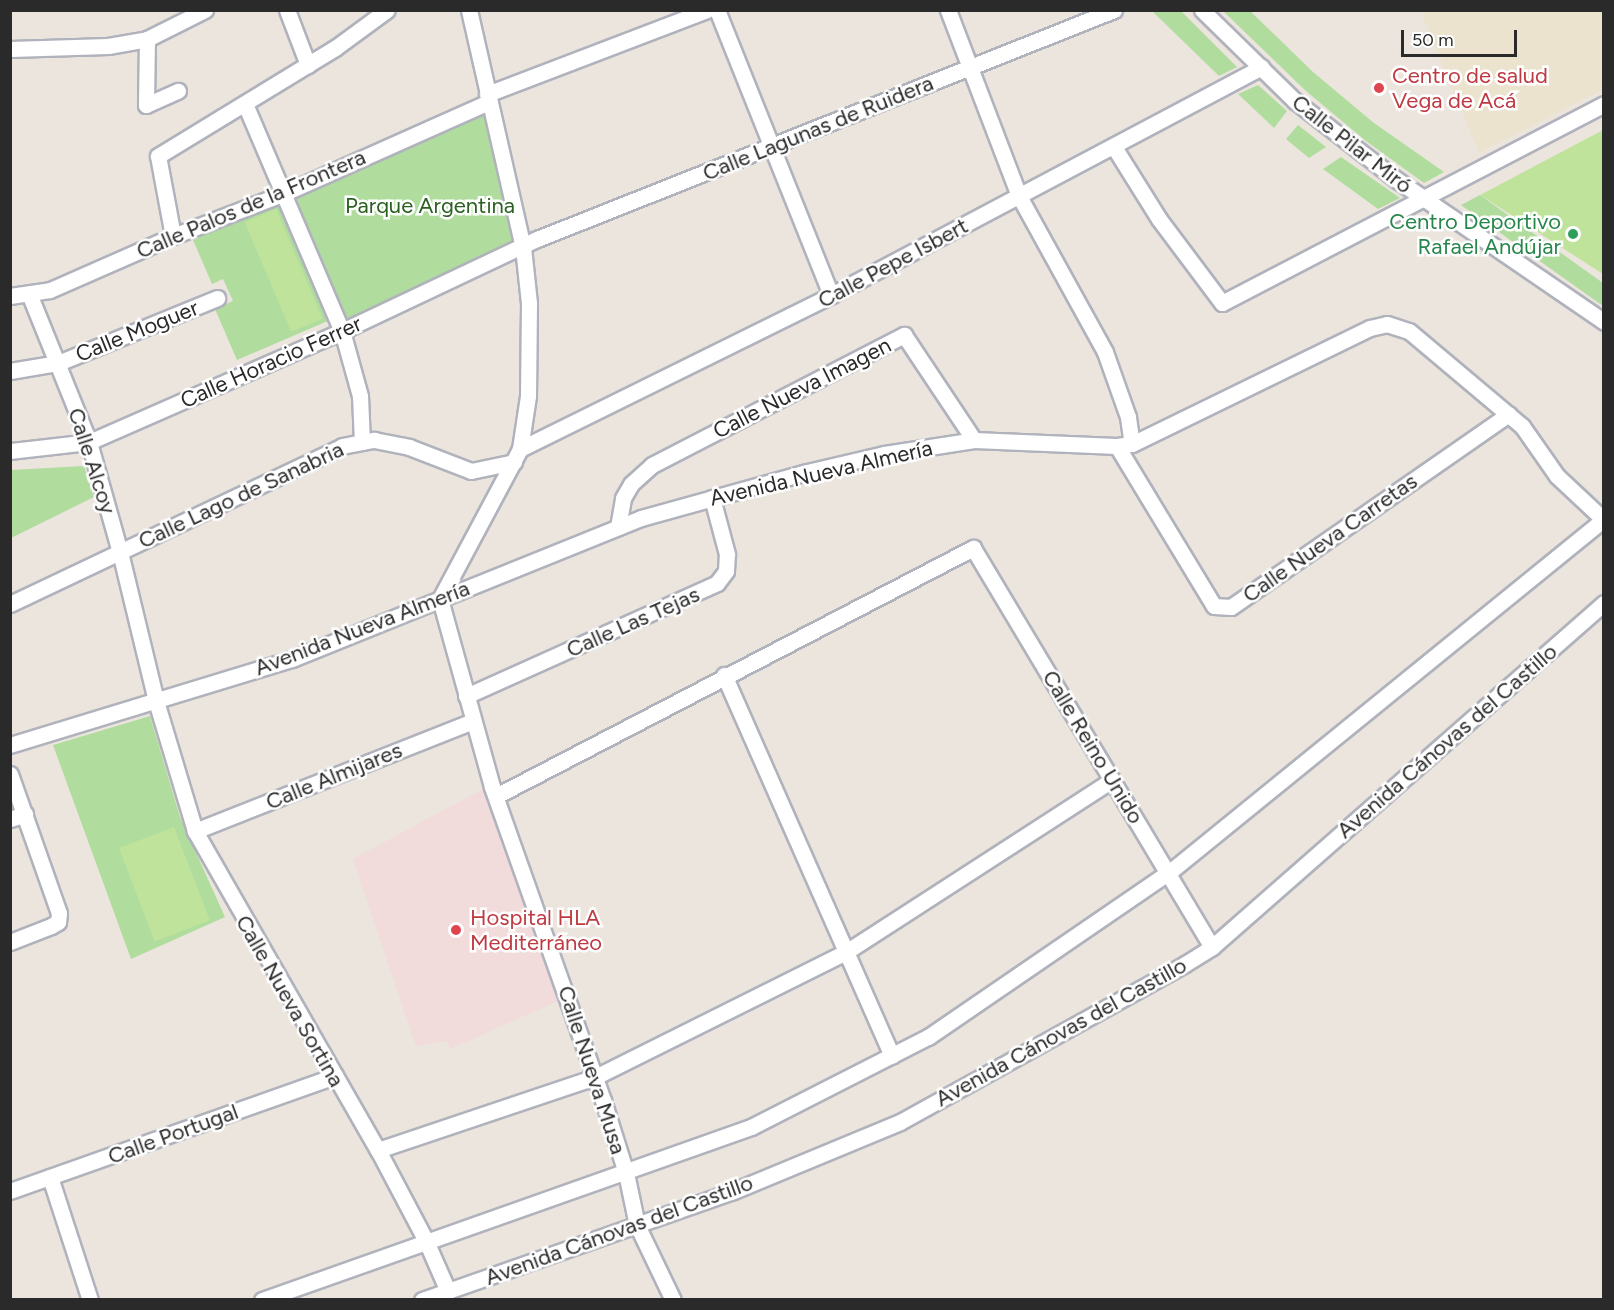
<!DOCTYPE html>
<meta charset="utf-8">
<style>
body{margin:0}
#map{position:relative;width:1614px;height:1310px;overflow:hidden;background:#ebe5dd;font-family:Figtree,sans-serif}
div>[style]{position:absolute}
.education>*{inset:0;background:#ebe3ce}
.medical>*{inset:0;background:#f1dbdb}
.green>*{inset:0;background:#b0dc9e}
.pitch>*{inset:0;background:#c0e39b;transform-origin:0 0}
.roads{filter:drop-shadow(2px 0 #b0b2bc) drop-shadow(-2px 0 #b0b2bc) drop-shadow(0 2px #b0b2bc) drop-shadow(0 -2px #b0b2bc)}
.street>*{height:15px;margin:-7.5px;padding:0 7.5px;transform-origin:7.5px;border-radius:7.5px;background:#fff}
.dots>*{width:16px;height:16px;translate:-50% -50%;box-sizing:border-box;border:3px solid #fff;border-radius:50%}
span{translate:-50% -50%;white-space:nowrap;text-align:center;line-height:1.15;-webkit-text-stroke:5px #fff;paint-order:stroke}
.health-label{font-size:22px;color:#be3a42}
.left{translate:0 -50%;text-align:left}
.street-label{font-size:22px;color:#2a2a2a}
.park-label{font-size:22px;color:#2a6020}
.leisure-label{font-size:22px;color:#27864d}
.right{translate:-100% -50%;text-align:right}
.frame{position:absolute;inset:0;border:12px solid #2a2a2a;pointer-events:none}
.scale{position:absolute;left:1401px;top:30px;width:116px;height:27px;box-sizing:border-box;border:3px solid #2a2a2a;border-top:0;padding-left:8px;font-size:18px;line-height:21px;white-space:nowrap;color:#2a2a2a;-webkit-text-stroke:4px #fff;paint-order:stroke}
</style>
<div id="map">
<div class="education">
<i style="clip-path:polygon(1431px 11px,1603px 11px,1603px 89px,1479px 153px,1422px 15px)"></i>
</div>
<div class="medical">
<i style="clip-path:polygon(485px 788px,560px 1000px,450px 1049px,447px 1041px,416px 1046px,353px 859px)"></i>
</div>
<div class="green">
<i style="clip-path:polygon(1152px 11px,1181px 11px,1237px 67px,1219px 76px)"></i>
<i style="clip-path:polygon(1223px 11px,1250px 11px,1313px 72px,1374px 123px,1444px 172px,1424px 183px,1366px 141px,1306px 91px)"></i>
<i style="clip-path:polygon(1258px 85px,1287px 111px,1274px 128px,1238px 94px)"></i>
<i style="clip-path:polygon(484px 110px,514px 241px,507px 244px,508px 249px,347px 319px,344px 314px,237px 360px,215px 309px,233px 301px,223px 279px,212px 284px,193px 240px)"></i>
<i style="clip-path:polygon(1298px 125px,1326px 147px,1309px 158px,1286px 139px)"></i>
<i style="clip-path:polygon(1341px 157px,1400px 198px,1378px 209px,1323px 169px)"></i>
<i style="clip-path:polygon(1480px 195px,1603px 283px,1603px 306px,1461px 205px)"></i>
<i style="clip-path:polygon(84px 466px,94px 497px,11px 538px,11px 470px)"></i>
<i style="clip-path:polygon(150px 716px,180px 817px,225px 917px,131px 959px,53px 745px)"></i>
</div>
<div class="pitch">
<i style="clip-path:polygon(1603px 130px,1603px 274px,1480px 195px)"></i>
<i style="left:276px;top:209px;width:119px;height:34px;rotate:67deg"></i>
<i style="left:174px;top:827px;width:100px;height:59px;rotate:69deg"></i>
</div>
<div class="roads">
<div class="street">
<i style="left:287px;top:10px;width:59px;rotate:69.1deg"></i>
<i style="left:469px;top:10px;width:243px;rotate:77.2deg"></i>
<i style="left:523px;top:247px;width:56px;rotate:83.9deg"></i>
<i style="left:529px;top:303px;width:93px;rotate:90.6deg"></i>
<i style="left:528px;top:396px;width:54px;rotate:98.6deg"></i>
<i style="left:520px;top:449px;width:170px;rotate:118.1deg"></i>
<i style="left:440px;top:599px;width:195px;rotate:74.5deg"></i>
<i style="left:492px;top:787px;width:332px;rotate:70.5deg"></i>
<i style="left:603px;top:1100px;width:77px;rotate:72.5deg"></i>
<i style="left:626px;top:1173px;width:53px;rotate:78.1deg"></i>
<i style="left:637px;top:1225px;width:83px;rotate:64.4deg"></i>
<i style="left:717px;top:10px;width:307px;rotate:68.2deg"></i>
<i style="left:948px;top:10px;width:199px;rotate:69.1deg"></i>
<i style="left:1019px;top:196px;width:178px;rotate:61.1deg"></i>
<i style="left:1105px;top:352px;width:69px;rotate:70.5deg"></i>
<i style="left:1128px;top:417px;width:27px;rotate:82deg"></i>
<i style="left:1202px;top:10px;width:130px;rotate:44.4deg"></i>
<i style="left:1295px;top:101px;width:129px;rotate:37.8deg"></i>
<i style="left:1397px;top:180px;width:251px;rotate:34.4deg"></i>
<i style="left:147px;top:39px;width:66px;rotate:90.9deg"></i>
<i style="left:146px;top:105px;width:35px;rotate:-24deg"></i>
<i style="left:10px;top:49px;width:98px;rotate:-1.8deg"></i>
<i style="left:108px;top:46px;width:40px;rotate:-10deg"></i>
<i style="left:147px;top:39px;width:65px;rotate:-26.6deg"></i>
<i style="left:487px;top:94px;width:235px;rotate:-20.9deg"></i>
<i style="left:245px;top:104px;width:247px;rotate:66.9deg"></i>
<i style="left:342px;top:331px;width:67px;rotate:74.5deg"></i>
<i style="left:360px;top:396px;width:46px;rotate:87.5deg"></i>
<i style="left:1114px;top:147px;width:85px;rotate:58deg"></i>
<i style="left:1159px;top:219px;width:105px;rotate:53.1deg"></i>
<i style="left:1222px;top:303px;width:431px;rotate:-27.5deg"></i>
<i style="left:173px;top:236px;width:81px;rotate:-100.6deg"></i>
<i style="left:158px;top:156px;width:207px;rotate:-31.4deg"></i>
<i style="left:335px;top:48px;width:64px;rotate:-36.2deg"></i>
<i style="left:10px;top:296px;width:40px;rotate:-8.5deg"></i>
<i style="left:50px;top:290px;width:134px;rotate:-23.7deg"></i>
<i style="left:173px;top:236px;width:117px;rotate:-21.1deg"></i>
<i style="left:282px;top:194px;width:227px;rotate:-24deg"></i>
<i style="left:30px;top:296px;width:157px;rotate:68deg"></i>
<i style="left:89px;top:442px;width:114px;rotate:74.3deg"></i>
<i style="left:120px;top:552px;width:153px;rotate:76.4deg"></i>
<i style="left:156px;top:701px;width:136px;rotate:73.3deg"></i>
<i style="left:195px;top:831px;width:368px;rotate:60.2deg"></i>
<i style="left:378px;top:1150px;width:103px;rotate:62.2deg"></i>
<i style="left:426px;top:1241px;width:55px;rotate:66.3deg"></i>
<i style="left:10px;top:371px;width:49px;rotate:-9.5deg"></i>
<i style="left:58px;top:363px;width:172px;rotate:-22.2deg"></i>
<i style="left:1117px;top:446px;width:187px;rotate:58.8deg"></i>
<i style="left:1214px;top:606px;width:17px;rotate:3deg"></i>
<i style="left:1231px;top:607px;width:338px;rotate:-34.8deg"></i>
<i style="left:520px;top:449px;width:347px;rotate:-26.3deg"></i>
<i style="left:831px;top:295px;width:487px;rotate:-27.9deg"></i>
<i style="left:10px;top:451px;width:80px;rotate:-6.5deg"></i>
<i style="left:89px;top:442px;width:276px;rotate:-23.7deg"></i>
<i style="left:342px;top:331px;width:216px;rotate:-25.3deg"></i>
<i style="left:537px;top:239px;width:621px;rotate:-21.65deg"></i>
<i style="left:618px;top:527px;width:29px;rotate:-80deg"></i>
<i style="left:623px;top:498px;width:16px;rotate:-60deg"></i>
<i style="left:631px;top:484px;width:28px;rotate:-42deg"></i>
<i style="left:652px;top:465px;width:284px;rotate:-27.3deg"></i>
<i style="left:904px;top:335px;width:126px;rotate:56.3deg"></i>
<i style="left:10px;top:604px;width:368px;rotate:-25.4deg"></i>
<i style="left:342px;top:446px;width:33px;rotate:-11deg"></i>
<i style="left:374px;top:440px;width:36px;rotate:11deg"></i>
<i style="left:409px;top:447px;width:66px;rotate:21.2deg"></i>
<i style="left:471px;top:471px;width:44px;rotate:-11.8deg"></i>
<i style="left:724px;top:675px;width:416px;rotate:66.2deg"></i>
<i style="left:466px;top:696px;width:275px;rotate:-24.2deg"></i>
<i style="left:717px;top:583px;width:15px;rotate:-53deg"></i>
<i style="left:726px;top:571px;width:17px;rotate:-87deg"></i>
<i style="left:727px;top:554px;width:58px;rotate:-105deg"></i>
<i style="left:10px;top:745px;width:295px;rotate:-17deg"></i>
<i style="left:292px;top:659px;width:376px;rotate:-22deg"></i>
<i style="left:641px;top:518px;width:172px;rotate:-15.5deg"></i>
<i style="left:807px;top:472px;width:79px;rotate:-13.2deg"></i>
<i style="left:884px;top:454px;width:91px;rotate:-8.8deg"></i>
<i style="left:974px;top:440px;width:143px;rotate:2.4deg"></i>
<i style="left:1117px;top:446px;width:15px;rotate:-8deg"></i>
<i style="left:1132px;top:444px;width:265px;rotate:-26deg"></i>
<i style="left:1370px;top:328px;width:17px;rotate:-13deg"></i>
<i style="left:1387px;top:324px;width:23px;rotate:18deg"></i>
<i style="left:1409px;top:331px;width:148px;rotate:40.1deg"></i>
<i style="left:1522px;top:426px;width:61px;rotate:55deg"></i>
<i style="left:1557px;top:476px;width:64px;rotate:43.1deg"></i>
<i style="left:10px;top:774px;width:147px;rotate:70.6deg"></i>
<i style="left:59px;top:913px;width:9px;rotate:96deg"></i>
<i style="left:58px;top:922px;width:8px;rotate:150deg"></i>
<i style="left:51px;top:926px;width:44px;rotate:158.7deg"></i>
<i style="left:496px;top:796px;width:538px;rotate:-27.47deg"></i>
<i style="left:973px;top:548px;width:465px;rotate:59.1deg"></i>
<i style="left:10px;top:819px;width:16px;rotate:-18deg"></i>
<i style="left:195px;top:831px;width:299px;rotate:-21.6deg"></i>
<i style="left:378px;top:1150px;width:229px;rotate:-18.6deg"></i>
<i style="left:595px;top:1077px;width:280px;rotate:-26.5deg"></i>
<i style="left:846px;top:952px;width:317px;rotate:-32.9deg"></i>
<i style="left:50px;top:1177px;width:129px;rotate:72deg"></i>
<i style="left:10px;top:1191px;width:345px;rotate:-19.5deg"></i>
<i style="left:262px;top:1300px;width:519px;rotate:-19.48deg"></i>
<i style="left:751px;top:1127px;width:199px;rotate:-27deg"></i>
<i style="left:928px;top:1037px;width:296px;rotate:-34.4deg"></i>
<i style="left:1172px;top:870px;width:557px;rotate:-39.09deg"></i>
<i style="left:422px;top:1300px;width:327px;rotate:-19.3deg"></i>
<i style="left:731px;top:1192px;width:183px;rotate:-22.5deg"></i>
<i style="left:900px;top:1122px;width:326px;rotate:-29deg"></i>
<i style="left:1185px;top:964px;width:32px;rotate:-32deg"></i>
<i style="left:1212px;top:947px;width:522px;rotate:-41.27deg"></i>
</div>
</div>
<div class="dots">
<i style="left:1379px;top:88px;background:#e0444e"></i>
<i style="left:1573px;top:234px;background:#2e9e5b"></i>
<i style="left:456px;top:930px;background:#e0444e"></i>
</div>
<div class="health-label">
<span class="left" style="left:1392px;top:88px">Centro de salud<br>Vega de Acá</span>
<span class="left" style="left:470px;top:930px">Hospital HLA<br>Mediterráneo</span>
</div>
<div class="street-label">
<span style="left:818px;top:128px;rotate:-22deg">Calle Lagunas de Ruidera</span>
<span style="left:1352px;top:144px;rotate:38deg">Calle Pilar Miró</span>
<span style="left:251px;top:204px;rotate:-23deg">Calle Palos de la Frontera</span>
<span style="left:893px;top:263px;rotate:-28deg">Calle Pepe Isbert</span>
<span style="left:137px;top:331px;rotate:-22deg">Calle Moguer</span>
<span style="left:271px;top:362px;rotate:-24deg">Calle Horacio Ferrer</span>
<span style="left:802px;top:388px;rotate:-27deg">Calle Nueva Imagen</span>
<span style="left:92px;top:461px;rotate:72deg">Calle Alcoy</span>
<span style="left:821px;top:473px;rotate:-13deg">Avenida Nueva Almería</span>
<span style="left:241px;top:495px;rotate:-25deg">Calle Lago de Sanabria</span>
<span style="left:1330px;top:538px;rotate:-35deg">Calle Nueva Carretas</span>
<span style="left:633px;top:622px;rotate:-24deg">Calle Las Tejas</span>
<span style="left:362px;top:628px;rotate:-21deg">Avenida Nueva Almería</span>
<span style="left:1447px;top:741px;rotate:-41deg">Avenida Cánovas del Castillo</span>
<span style="left:1093px;top:747px;rotate:59deg">Calle Reino Unido</span>
<span style="left:334px;top:776px;rotate:-22deg">Calle Almijares</span>
<span style="left:290px;top:1001px;rotate:60deg">Calle Nueva Sortina</span>
<span style="left:1061px;top:1032px;rotate:-29deg">Avenida Cánovas del Castillo</span>
<span style="left:592px;top:1070px;rotate:72deg">Calle Nueva Musa</span>
<span style="left:173px;top:1134px;rotate:-20deg">Calle Portugal</span>
<span style="left:619px;top:1230px;rotate:-20deg">Avenida Cánovas del Castillo</span>
</div>
<div class="park-label">
<span style="left:430px;top:206px">Parque Argentina</span>
</div>
<div class="leisure-label">
<span class="right" style="left:1561px;top:234px">Centro Deportivo<br>Rafael Andújar</span>
</div>
<div class="frame"></div>
<div class="scale">50 m</div>
</div>
